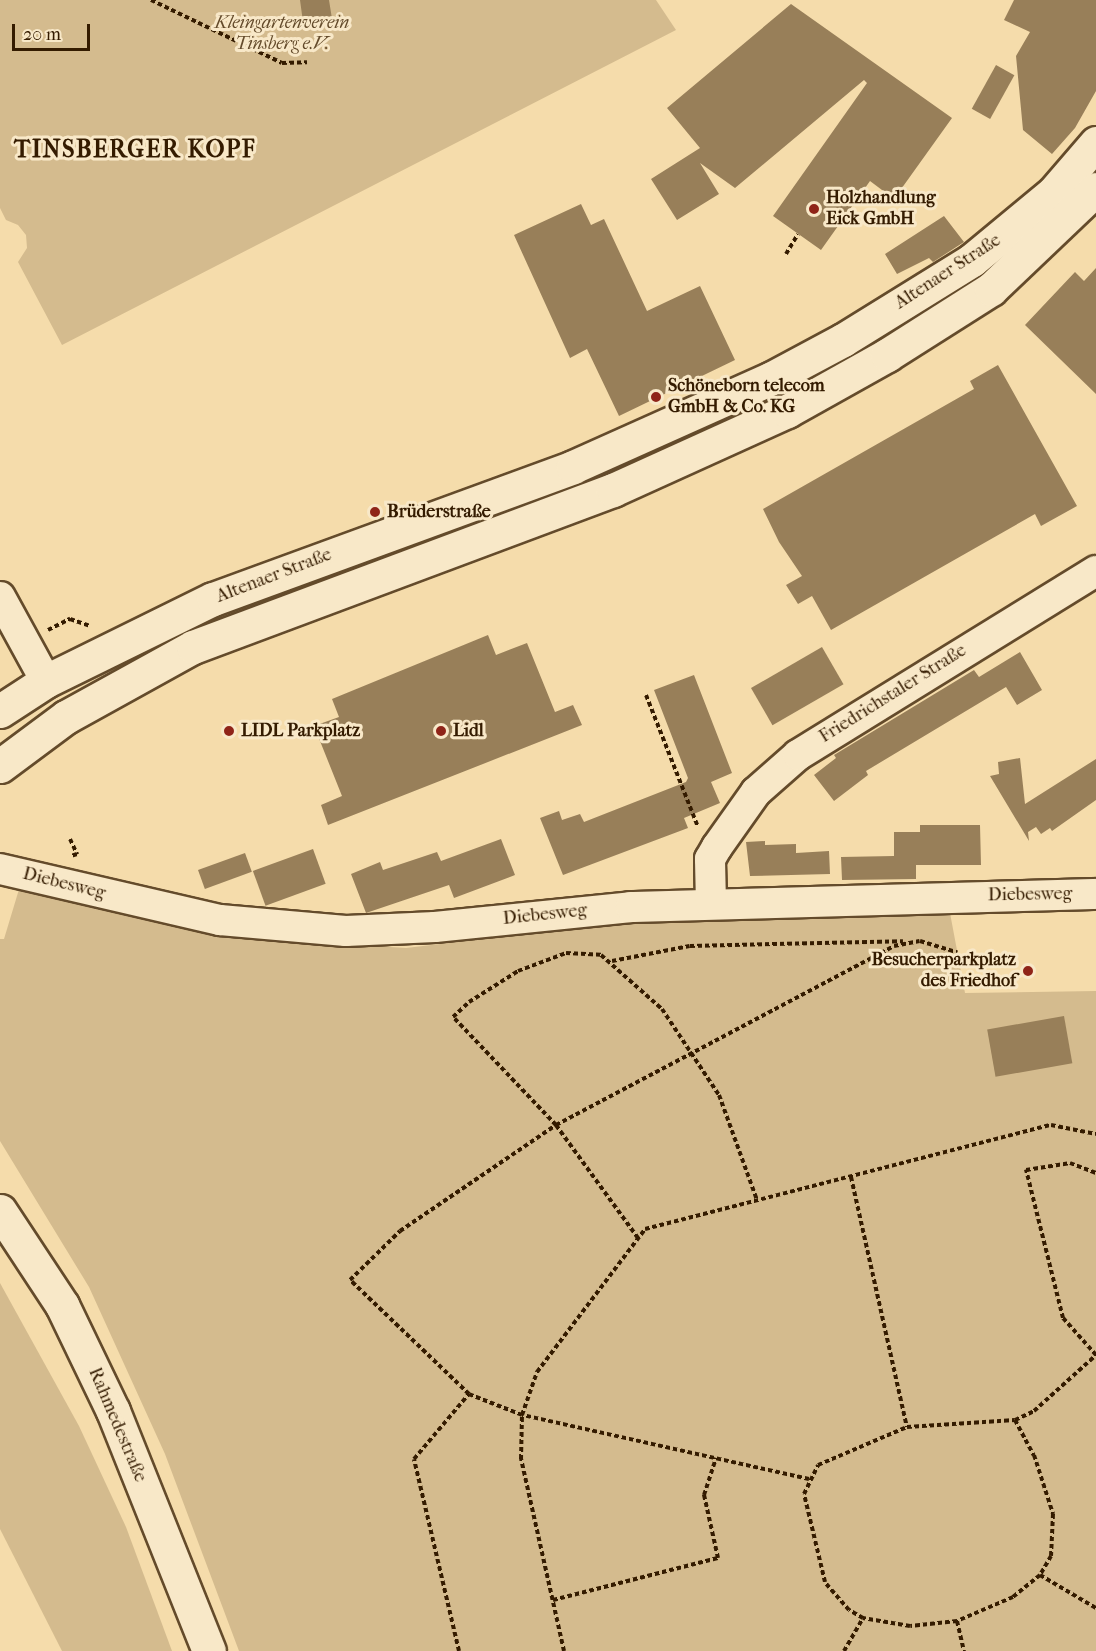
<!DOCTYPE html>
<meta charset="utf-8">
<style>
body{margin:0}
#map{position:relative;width:1096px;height:1651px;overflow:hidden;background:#f5dcab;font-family:"IM FELL French Canon",serif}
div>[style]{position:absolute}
.green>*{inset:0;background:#d4bb8e}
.building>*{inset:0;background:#987f59;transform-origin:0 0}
.path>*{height:4px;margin-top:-2px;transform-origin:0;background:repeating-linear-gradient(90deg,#341b00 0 4.5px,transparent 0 7.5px)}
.roads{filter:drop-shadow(2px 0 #644b2b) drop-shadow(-2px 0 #644b2b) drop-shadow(0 2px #644b2b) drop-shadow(0 -2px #644b2b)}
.minor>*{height:30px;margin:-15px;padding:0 15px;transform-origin:15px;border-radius:15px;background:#f8e8c8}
.secondary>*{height:33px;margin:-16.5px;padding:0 16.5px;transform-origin:16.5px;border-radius:16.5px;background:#f8e8c8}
.dots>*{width:16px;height:16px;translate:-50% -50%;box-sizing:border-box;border:3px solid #f8e8c8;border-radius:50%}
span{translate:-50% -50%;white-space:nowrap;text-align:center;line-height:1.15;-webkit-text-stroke:6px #f8e8c8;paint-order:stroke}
.park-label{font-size:18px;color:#644b2b;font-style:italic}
.poi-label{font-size:18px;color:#341b00;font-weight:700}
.left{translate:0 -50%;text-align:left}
.right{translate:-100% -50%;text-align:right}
.street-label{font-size:18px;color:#341b00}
.district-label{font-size:24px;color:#341b00;font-weight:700;letter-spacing:1.5px}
.scale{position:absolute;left:12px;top:24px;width:78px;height:27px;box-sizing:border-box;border:3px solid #341b00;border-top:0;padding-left:8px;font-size:18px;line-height:21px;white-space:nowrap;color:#341b00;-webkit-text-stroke:4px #f8e8c8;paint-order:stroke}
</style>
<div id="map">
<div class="green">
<i style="clip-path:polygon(0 0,656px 0,676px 30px,62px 345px,18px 262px,27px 248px,26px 235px,18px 225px,6px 220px,0 208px)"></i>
<i style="clip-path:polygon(20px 886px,344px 944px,406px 948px,610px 924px,950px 913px,965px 993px,1096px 991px,1096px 1651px,239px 1651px,165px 1454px,89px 1287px,0 1141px,0 939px,4px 939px)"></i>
<i style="clip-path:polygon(0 1283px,79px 1426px,126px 1527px,172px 1651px,62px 1651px,0 1529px)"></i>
</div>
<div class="building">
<i style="clip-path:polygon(300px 0,329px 0,333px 25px,309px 29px,309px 21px,303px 22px)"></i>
<i style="clip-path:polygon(1014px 0,1096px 0,1096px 91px,1075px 128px,1052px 154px,1023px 130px,1016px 56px,1030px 32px,1004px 20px)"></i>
<i style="clip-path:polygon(791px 4px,952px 118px,894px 199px,870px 181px,821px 250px,773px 216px,867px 83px,864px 80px,735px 188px,700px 163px,719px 194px,677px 220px,651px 179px,700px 148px,667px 108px)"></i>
<i style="left:996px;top:65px;width:21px;height:50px;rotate:29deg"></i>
<i style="clip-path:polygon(581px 204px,591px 225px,604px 219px,647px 311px,700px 286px,735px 360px,619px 416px,587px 349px,570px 358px,514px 235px)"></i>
<i style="clip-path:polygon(944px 216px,964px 242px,933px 262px,929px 258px,897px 274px,885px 254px)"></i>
<i style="clip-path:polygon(1096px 268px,1096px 394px,1025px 325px,1075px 272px,1084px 281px)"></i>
<i style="clip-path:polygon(998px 365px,1077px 506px,1041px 526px,1035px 514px,831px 630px,812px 596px,798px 604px,786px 585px,802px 576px,779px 542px,763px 509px,974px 389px,970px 381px)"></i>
<i style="clip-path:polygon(488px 635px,496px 655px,527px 643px,555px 712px,573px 705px,582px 725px,328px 825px,321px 805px,342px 796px,314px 726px,339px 717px,332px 699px)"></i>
<i style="left:822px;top:647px;width:43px;height:82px;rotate:60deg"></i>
<i style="clip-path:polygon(1020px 652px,1042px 690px,1017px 705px,1006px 687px,866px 771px,868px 775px,834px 801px,814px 775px,836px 758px,834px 755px,974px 670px,979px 677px)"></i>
<i style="clip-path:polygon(694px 675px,732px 773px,711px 782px,720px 803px,684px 818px,688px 828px,563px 875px,540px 818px,559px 811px,562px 820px,580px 814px,584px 822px,686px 782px,688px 778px,654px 690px)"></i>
<i style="clip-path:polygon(1020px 758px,1025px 804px,1096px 759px,1096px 800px,1052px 831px,1050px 828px,1041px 834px,1036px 827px,1028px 832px,1029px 841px,990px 776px,999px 774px,998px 762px)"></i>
<i style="clip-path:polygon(920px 825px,980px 825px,981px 865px,916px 865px,916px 879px,842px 880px,841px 857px,894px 856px,894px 832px,920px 832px)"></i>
<i style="clip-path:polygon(501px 839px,515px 875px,454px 898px,449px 885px,366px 913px,351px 874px,380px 862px,383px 870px,437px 852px,441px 861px)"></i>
<i style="clip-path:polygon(765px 841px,765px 845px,796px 844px,796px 853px,829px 851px,830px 874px,750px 876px,746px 842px)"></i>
<i style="left:313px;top:849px;width:37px;height:64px;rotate:70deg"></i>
<i style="left:245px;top:853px;width:20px;height:50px;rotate:70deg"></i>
<i style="left:1064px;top:1016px;width:48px;height:78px;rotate:80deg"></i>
</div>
<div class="path">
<i style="left:151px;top:0;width:145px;rotate:25.7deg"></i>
<i style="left:282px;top:63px;width:25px;rotate:-2deg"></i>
<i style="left:786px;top:254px;width:23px;rotate:-59deg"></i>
<i style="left:48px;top:630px;width:25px;rotate:-27deg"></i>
<i style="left:70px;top:619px;width:21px;rotate:19deg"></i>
<i style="left:646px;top:695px;width:142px;rotate:68.5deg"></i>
<i style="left:70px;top:839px;width:17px;rotate:65deg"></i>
<i style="left:77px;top:854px;width:6px;rotate:162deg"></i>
<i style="left:612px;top:961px;width:79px;rotate:-10.9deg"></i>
<i style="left:690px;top:946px;width:213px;rotate:-1.3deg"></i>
<i style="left:851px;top:1177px;width:256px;rotate:77.4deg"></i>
<i style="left:638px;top:1238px;width:140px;rotate:-126deg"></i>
<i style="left:556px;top:1125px;width:149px;rotate:-133.6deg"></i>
<i style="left:453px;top:1017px;width:22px;rotate:-43deg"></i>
<i style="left:469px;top:1002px;width:58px;rotate:-32.3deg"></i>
<i style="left:518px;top:971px;width:51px;rotate:-20.6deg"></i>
<i style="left:566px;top:953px;width:35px;rotate:3deg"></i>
<i style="left:601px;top:955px;width:81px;rotate:41.5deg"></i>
<i style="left:662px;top:1009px;width:103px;rotate:56.5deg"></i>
<i style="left:719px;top:1095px;width:112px;rotate:70.1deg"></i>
<i style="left:1096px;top:1355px;width:50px;rotate:-131.7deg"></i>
<i style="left:1063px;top:1318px;width:153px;rotate:-104deg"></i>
<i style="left:1026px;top:1170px;width:45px;rotate:-9deg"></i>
<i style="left:1070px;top:1163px;width:28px;rotate:21deg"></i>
<i style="left:1015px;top:1420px;width:40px;rotate:62deg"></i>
<i style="left:1034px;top:1455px;width:62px;rotate:72.1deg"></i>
<i style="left:1053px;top:1514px;width:42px;rotate:92.7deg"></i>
<i style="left:1051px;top:1556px;width:22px;rotate:120deg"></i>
<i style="left:1040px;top:1575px;width:35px;rotate:141deg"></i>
<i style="left:1013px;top:1597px;width:61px;rotate:156.8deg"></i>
<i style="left:957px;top:1621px;width:47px;rotate:173.9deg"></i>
<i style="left:910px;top:1626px;width:48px;rotate:-170.3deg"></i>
<i style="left:863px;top:1618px;width:16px;rotate:-150deg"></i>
<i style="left:849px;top:1610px;width:37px;rotate:-131deg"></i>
<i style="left:825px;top:1582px;width:90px;rotate:-103.4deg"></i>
<i style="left:804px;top:1494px;width:32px;rotate:-64deg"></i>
<i style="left:818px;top:1465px;width:97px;rotate:-23.1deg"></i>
<i style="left:907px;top:1427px;width:108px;rotate:-3.7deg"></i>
<i style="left:1015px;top:1420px;width:21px;rotate:-25deg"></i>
<i style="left:1034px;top:1411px;width:84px;rotate:-42.1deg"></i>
<i style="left:809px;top:1479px;width:294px;rotate:-167.4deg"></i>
<i style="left:522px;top:1415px;width:57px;rotate:-158.4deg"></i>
<i style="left:469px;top:1394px;width:165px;rotate:-136.2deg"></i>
<i style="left:350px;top:1280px;width:70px;rotate:-44.4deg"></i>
<i style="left:400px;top:1231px;width:189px;rotate:-34.2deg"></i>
<i style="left:556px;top:1125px;width:382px;rotate:-27.9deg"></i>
<i style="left:894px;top:946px;width:26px;rotate:-11deg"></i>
<i style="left:920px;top:941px;width:39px;rotate:17deg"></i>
<i style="left:1040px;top:1575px;width:65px;rotate:30.5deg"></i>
<i style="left:553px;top:1600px;width:170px;rotate:-14.3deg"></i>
<i style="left:718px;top:1558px;width:65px;rotate:-102.5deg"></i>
<i style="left:704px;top:1495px;width:39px;rotate:-72deg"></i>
<i style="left:957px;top:1621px;width:31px;rotate:77deg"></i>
<i style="left:459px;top:1651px;width:197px;rotate:-103.2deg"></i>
<i style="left:414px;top:1459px;width:85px;rotate:-49.8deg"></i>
<i style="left:564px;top:1651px;width:197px;rotate:-102.6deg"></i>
<i style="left:521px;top:1459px;width:44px;rotate:-88.7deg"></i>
<i style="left:522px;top:1415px;width:46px;rotate:-70.8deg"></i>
<i style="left:537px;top:1372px;width:179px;rotate:-52.9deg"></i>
<i style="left:645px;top:1229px;width:419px;rotate:-14.4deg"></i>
<i style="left:1051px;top:1125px;width:46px;rotate:11.3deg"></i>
<i style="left:844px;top:1651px;width:38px;rotate:-60deg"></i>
</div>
<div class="roads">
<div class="minor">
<i style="left:0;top:597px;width:96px;rotate:61.3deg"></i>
<i style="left:0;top:869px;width:226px;rotate:13.1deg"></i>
<i style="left:220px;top:920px;width:126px;rotate:5deg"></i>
<i style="left:346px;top:931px;width:89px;rotate:-2.6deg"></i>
<i style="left:435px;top:927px;width:197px;rotate:-5.8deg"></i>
<i style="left:631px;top:907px;width:465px;rotate:-1.6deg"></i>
<i style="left:711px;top:904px;width:45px;rotate:-91.3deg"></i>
<i style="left:710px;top:859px;width:14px;rotate:-60deg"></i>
<i style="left:717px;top:847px;width:67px;rotate:-54.7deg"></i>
<i style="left:756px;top:792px;width:56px;rotate:-41.4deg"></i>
<i style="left:798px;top:755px;width:350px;rotate:-31.7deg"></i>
</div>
<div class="secondary">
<i style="left:0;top:711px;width:55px;rotate:-33.1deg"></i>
<i style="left:46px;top:681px;width:186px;rotate:-26.2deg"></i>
<i style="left:213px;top:599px;width:383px;rotate:-20.1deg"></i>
<i style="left:573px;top:467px;width:216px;rotate:-24.1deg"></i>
<i style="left:770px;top:379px;width:83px;rotate:-28.1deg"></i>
<i style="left:843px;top:340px;width:152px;rotate:-31.8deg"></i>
<i style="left:972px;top:260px;width:105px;rotate:-39.6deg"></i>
<i style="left:1053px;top:193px;width:66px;rotate:-49.3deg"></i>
<i style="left:0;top:766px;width:82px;rotate:-36.6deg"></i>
<i style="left:66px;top:717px;width:145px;rotate:-28.9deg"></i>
<i style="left:193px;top:647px;width:448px;rotate:-20.5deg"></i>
<i style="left:613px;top:490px;width:191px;rotate:-24.4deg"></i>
<i style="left:787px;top:411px;width:115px;rotate:-29.2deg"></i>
<i style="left:887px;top:355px;width:123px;rotate:-32.4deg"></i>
<i style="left:991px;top:289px;width:145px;rotate:-43.6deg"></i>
<i style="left:0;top:1211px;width:113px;rotate:56.6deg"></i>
<i style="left:62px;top:1305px;width:118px;rotate:64.3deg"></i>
<i style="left:113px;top:1411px;width:258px;rotate:68.2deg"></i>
</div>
</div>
<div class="dots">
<i style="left:814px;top:209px;background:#8f2418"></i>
<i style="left:656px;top:397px;background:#8f2418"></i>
<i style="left:375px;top:512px;background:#8f2418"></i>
<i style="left:229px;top:731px;background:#8f2418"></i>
<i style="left:441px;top:731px;background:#8f2418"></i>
<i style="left:1028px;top:971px;background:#8f2418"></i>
</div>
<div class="park-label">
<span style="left:282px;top:34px">Kleingartenverein<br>Tinsberg e.V.</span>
</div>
<div class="poi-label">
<span class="left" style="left:826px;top:209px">Holzhandlung<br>Eick GmbH</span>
<span class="left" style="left:668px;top:397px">Schöneborn telecom<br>GmbH &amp; Co. KG</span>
<span class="left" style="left:387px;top:512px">Brüderstraße</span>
<span class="left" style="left:241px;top:731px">LIDL Parkplatz</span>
<span class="left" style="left:453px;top:731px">Lidl</span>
<span class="right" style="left:1016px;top:971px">Besucherparkplatz<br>des Friedhof</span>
</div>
<div class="street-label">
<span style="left:948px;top:272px;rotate:-33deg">Altenaer Straße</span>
<span style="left:274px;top:576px;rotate:-21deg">Altenaer Straße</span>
<span style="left:893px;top:694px;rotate:-32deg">Friedrichstaler Straße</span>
<span style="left:64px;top:884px;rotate:14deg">Diebesweg</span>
<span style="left:1030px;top:895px;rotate:-1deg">Diebesweg</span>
<span style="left:545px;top:915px;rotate:-6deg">Diebesweg</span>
<span style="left:117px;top:1425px;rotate:67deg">Rahmedestraße</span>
</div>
<div class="district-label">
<span style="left:135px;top:150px">TINSBERGER KOPF</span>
</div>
<div class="scale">20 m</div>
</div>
